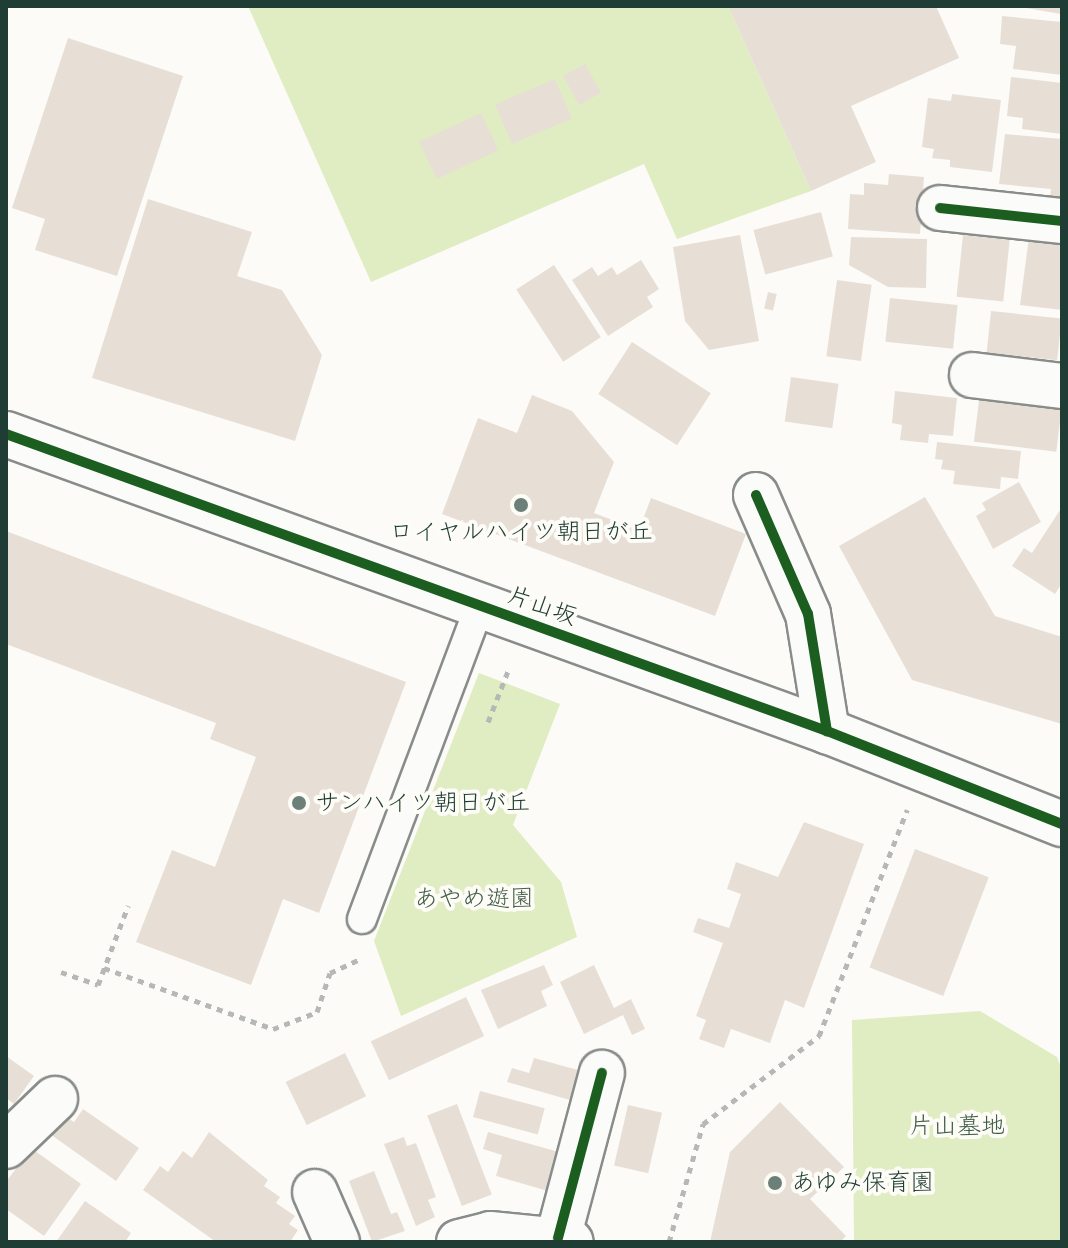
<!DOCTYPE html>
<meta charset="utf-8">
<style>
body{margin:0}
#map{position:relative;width:1068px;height:1248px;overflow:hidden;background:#fcfbf8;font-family:"Comic Neue","Klee One",sans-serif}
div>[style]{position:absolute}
.green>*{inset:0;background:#e0ecc1}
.building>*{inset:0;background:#e7dfd6;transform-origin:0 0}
.path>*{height:5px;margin-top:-2.5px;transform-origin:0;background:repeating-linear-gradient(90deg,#b5b8b6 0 6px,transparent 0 12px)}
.roads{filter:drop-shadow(2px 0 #888d8a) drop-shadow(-2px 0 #888d8a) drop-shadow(0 2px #888d8a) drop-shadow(0 -2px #888d8a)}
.lane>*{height:28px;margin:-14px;padding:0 14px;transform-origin:14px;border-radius:14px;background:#fbfbf9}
.street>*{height:44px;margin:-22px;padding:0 22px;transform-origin:22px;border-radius:22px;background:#fbfbf9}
.secondary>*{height:44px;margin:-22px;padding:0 22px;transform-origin:22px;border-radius:22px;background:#fbfbf9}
.cycleway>*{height:10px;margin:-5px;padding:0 5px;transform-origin:5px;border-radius:5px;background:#1b5e20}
.dots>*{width:22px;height:22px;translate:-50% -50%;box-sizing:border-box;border:4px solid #fdfcf7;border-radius:50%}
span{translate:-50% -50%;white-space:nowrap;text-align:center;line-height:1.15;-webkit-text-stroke:8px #fdfcf7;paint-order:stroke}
.poi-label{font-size:24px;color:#1f3d34}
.left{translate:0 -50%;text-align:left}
.street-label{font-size:24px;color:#1f3d34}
.park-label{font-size:24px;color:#415d47}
.frame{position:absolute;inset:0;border:8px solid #1f3d34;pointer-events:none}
</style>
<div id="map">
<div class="green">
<i style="clip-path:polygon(248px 6px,728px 6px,811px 191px,677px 239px,644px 164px,371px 282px)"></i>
<i style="clip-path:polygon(479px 673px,560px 704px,513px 825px,561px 882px,577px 937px,401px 1016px,374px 941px)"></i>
<i style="clip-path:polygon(980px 1011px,1057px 1057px,1062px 1071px,1062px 1242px,854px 1242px,852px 1020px)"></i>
</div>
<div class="building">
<i style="clip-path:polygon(728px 6px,936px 6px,959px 58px,851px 106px,876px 162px,811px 191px)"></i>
<i style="clip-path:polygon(1015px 6px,1061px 6px,1061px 14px)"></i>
<i style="clip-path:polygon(1002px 16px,1062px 22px,1062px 75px,1013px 69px,1016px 46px,1000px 44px)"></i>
<i style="clip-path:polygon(68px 38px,183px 76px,117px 276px,35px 250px,45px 219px,12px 208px)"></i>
<i style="left:585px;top:64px;width:33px;height:25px;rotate:61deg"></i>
<i style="clip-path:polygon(1011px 77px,1062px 83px,1062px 134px,1022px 129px,1023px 118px,1007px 116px)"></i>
<i style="left:555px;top:79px;width:43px;height:65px;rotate:67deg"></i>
<i style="clip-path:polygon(952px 94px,1001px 100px,992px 172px,950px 167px,950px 160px,932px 158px,934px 149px,922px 147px,928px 98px,951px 101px)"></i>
<i style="left:481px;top:113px;width:41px;height:68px;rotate:65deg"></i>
<i style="clip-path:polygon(1005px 134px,1062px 139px,1062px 200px,1050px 199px,1051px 189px,999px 184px)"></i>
<i style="clip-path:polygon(889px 174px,924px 177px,920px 234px,848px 229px,850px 194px,864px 195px,864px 183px,888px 185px)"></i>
<i style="clip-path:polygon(148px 199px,252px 232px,237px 276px,282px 290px,322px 355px,295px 441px,92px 378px)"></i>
<i style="left:821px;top:212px;width:46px;height:70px;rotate:75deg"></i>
<i style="clip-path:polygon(740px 235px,759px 341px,709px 350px,685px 321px,673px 247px)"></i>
<i style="left:963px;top:235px;width:47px;height:62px;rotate:6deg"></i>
<i style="clip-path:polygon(851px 237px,927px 239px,926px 288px,888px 287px,849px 265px)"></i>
<i style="clip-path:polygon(1029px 237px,1062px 242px,1062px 310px,1020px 305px)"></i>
<i style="clip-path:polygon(641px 260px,659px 289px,647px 297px,653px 307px,608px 336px,572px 280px,592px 267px,598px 276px,612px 267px,617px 275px)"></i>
<i style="left:554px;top:265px;width:86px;height:45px;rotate:57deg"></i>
<i style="left:837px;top:280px;width:35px;height:77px;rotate:8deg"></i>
<i style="left:768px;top:292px;width:9px;height:17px;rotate:13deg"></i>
<i style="left:890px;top:298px;width:68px;height:44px;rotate:6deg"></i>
<i style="left:991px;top:311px;width:71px;height:42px;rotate:6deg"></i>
<i style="left:632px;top:342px;width:94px;height:62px;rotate:33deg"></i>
<i style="left:791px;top:377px;width:48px;height:45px;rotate:8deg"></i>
<i style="clip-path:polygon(895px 391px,957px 398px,953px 436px,929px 434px,928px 443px,900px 440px,902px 425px,892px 423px)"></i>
<i style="left:980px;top:392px;width:83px;height:50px;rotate:7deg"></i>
<i style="clip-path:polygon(532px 395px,572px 411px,614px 462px,594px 513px,639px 530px,651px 498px,746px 534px,715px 616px,442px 514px,478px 418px,517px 433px)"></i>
<i style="clip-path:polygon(937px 442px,1021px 451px,1018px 479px,1001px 477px,1000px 489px,953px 484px,955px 471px,941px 469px,943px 460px,935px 459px)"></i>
<i style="clip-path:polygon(1019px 482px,1041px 522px,993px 549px,976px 516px,986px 510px,982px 503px)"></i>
<i style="clip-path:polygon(925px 497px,995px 616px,1062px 637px,1062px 724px,912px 680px,839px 546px)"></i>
<i style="clip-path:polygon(1062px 507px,1062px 583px,1055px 594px,1012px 566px,1024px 548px,1032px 553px)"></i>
<i style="clip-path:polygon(6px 531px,406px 682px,319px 913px,283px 899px,251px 985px,136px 942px,172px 850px,215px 867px,256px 757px,210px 739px,216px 723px,6px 644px)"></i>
<i style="clip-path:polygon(804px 822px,864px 844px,804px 1008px,785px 1000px,770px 1043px,731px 1029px,724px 1048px,699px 1039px,706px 1020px,696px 1016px,723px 943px,693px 932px,698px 918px,729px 928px,741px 894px,727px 889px,736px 862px,778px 877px)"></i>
<i style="left:915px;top:849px;width:79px;height:127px;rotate:21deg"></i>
<i style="clip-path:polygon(544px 965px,553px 985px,541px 991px,547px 1006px,498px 1029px,481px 990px)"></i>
<i style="clip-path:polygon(594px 965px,614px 1008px,631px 999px,645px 1029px,632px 1035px,623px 1015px,584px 1034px,560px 982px)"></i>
<i style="left:466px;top:997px;width:43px;height:105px;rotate:65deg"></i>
<i style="left:345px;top:1053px;width:48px;height:66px;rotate:64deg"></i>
<i style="clip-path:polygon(6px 1056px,34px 1076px,14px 1104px,6px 1098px)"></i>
<i style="clip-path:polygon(534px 1058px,578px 1070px,570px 1100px,507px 1082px,512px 1068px,529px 1073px)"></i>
<i style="left:480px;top:1091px;width:67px;height:27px;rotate:15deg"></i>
<i style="clip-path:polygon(780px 1102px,844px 1167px,810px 1199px,846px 1236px,840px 1242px,710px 1242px,730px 1152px)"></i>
<i style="left:457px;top:1104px;width:97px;height:32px;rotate:69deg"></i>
<i style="left:628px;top:1105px;width:35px;height:62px;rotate:13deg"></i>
<i style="clip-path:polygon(83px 1109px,139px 1148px,116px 1181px,50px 1134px,63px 1115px,74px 1122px)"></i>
<i style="clip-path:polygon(209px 1132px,268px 1180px,264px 1186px,280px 1197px,276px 1203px,295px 1216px,289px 1224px,298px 1230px,290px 1242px,216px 1242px,143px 1190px,160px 1166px,168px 1172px,183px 1151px,192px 1158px)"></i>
<i style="clip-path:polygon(488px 1132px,559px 1152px,548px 1191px,496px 1176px,502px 1155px,483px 1149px)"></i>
<i style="clip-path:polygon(404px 1137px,407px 1146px,416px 1143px,436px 1197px,428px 1200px,435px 1217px,416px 1226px,384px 1144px)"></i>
<i style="clip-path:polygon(31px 1148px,81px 1184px,44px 1236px,6px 1209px,6px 1182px)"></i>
<i style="clip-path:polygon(374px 1171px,391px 1214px,397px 1212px,405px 1231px,372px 1242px,349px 1181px)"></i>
<i style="clip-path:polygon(85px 1201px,131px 1233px,125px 1242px,56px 1242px)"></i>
</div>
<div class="path">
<i style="left:488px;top:722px;width:55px;rotate:-68.6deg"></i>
<i style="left:104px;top:968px;width:180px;rotate:19.8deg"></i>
<i style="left:273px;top:1029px;width:47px;rotate:-21.1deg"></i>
<i style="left:317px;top:1012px;width:41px;rotate:-71.6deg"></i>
<i style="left:330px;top:973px;width:35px;rotate:-25deg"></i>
<i style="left:61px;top:972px;width:39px;rotate:19deg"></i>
<i style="left:98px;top:985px;width:85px;rotate:-69.2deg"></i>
<i style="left:669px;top:1242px;width:123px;rotate:-73.9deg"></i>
<i style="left:703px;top:1124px;width:146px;rotate:-37.2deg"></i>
<i style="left:819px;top:1036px;width:243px;rotate:-68.7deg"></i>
</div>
<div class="roads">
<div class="lane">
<i style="left:362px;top:919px;width:335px;rotate:-69.4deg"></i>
</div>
<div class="street">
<i style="left:940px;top:208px;width:123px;rotate:6.1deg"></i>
<i style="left:972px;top:375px;width:91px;rotate:7deg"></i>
<i style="left:756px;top:495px;width:130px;rotate:66.4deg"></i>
<i style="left:808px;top:614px;width:119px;rotate:80.8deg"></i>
<i style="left:6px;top:1146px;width:68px;rotate:-43.8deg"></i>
<i style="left:315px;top:1192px;width:55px;rotate:66.3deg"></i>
<i style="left:558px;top:1238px;width:171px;rotate:-75.1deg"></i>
<i style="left:459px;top:1242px;width:32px;rotate:-14deg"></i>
<i style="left:490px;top:1234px;width:81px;rotate:5.6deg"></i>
</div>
<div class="secondary">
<i style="left:6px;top:434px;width:873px;rotate:19.89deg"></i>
<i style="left:827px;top:731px;width:253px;rotate:21.6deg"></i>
</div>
</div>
<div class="cycleway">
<i style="left:940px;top:208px;width:123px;rotate:6.1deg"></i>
<i style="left:6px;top:434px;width:873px;rotate:19.89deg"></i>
<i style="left:827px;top:731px;width:253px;rotate:21.6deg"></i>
<i style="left:756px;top:495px;width:130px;rotate:66.4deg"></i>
<i style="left:808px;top:614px;width:119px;rotate:80.8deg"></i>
<i style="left:558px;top:1238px;width:171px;rotate:-75.1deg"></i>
</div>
<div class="dots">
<i style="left:521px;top:505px;background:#6c8079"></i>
<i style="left:299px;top:803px;background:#6c8079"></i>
<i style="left:775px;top:1183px;background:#6c8079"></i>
</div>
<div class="poi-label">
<span style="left:521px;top:532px">ロイヤルハイツ朝日が丘</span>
<span class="left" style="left:315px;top:803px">サンハイツ朝日が丘</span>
<span class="left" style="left:791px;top:1183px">あゆみ保育園</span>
</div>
<div class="street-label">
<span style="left:542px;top:606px;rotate:20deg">片山坂</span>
</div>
<div class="park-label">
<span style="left:474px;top:899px">あやめ遊園</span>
<span style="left:957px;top:1126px">片山墓地</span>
</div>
<div class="frame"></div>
</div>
